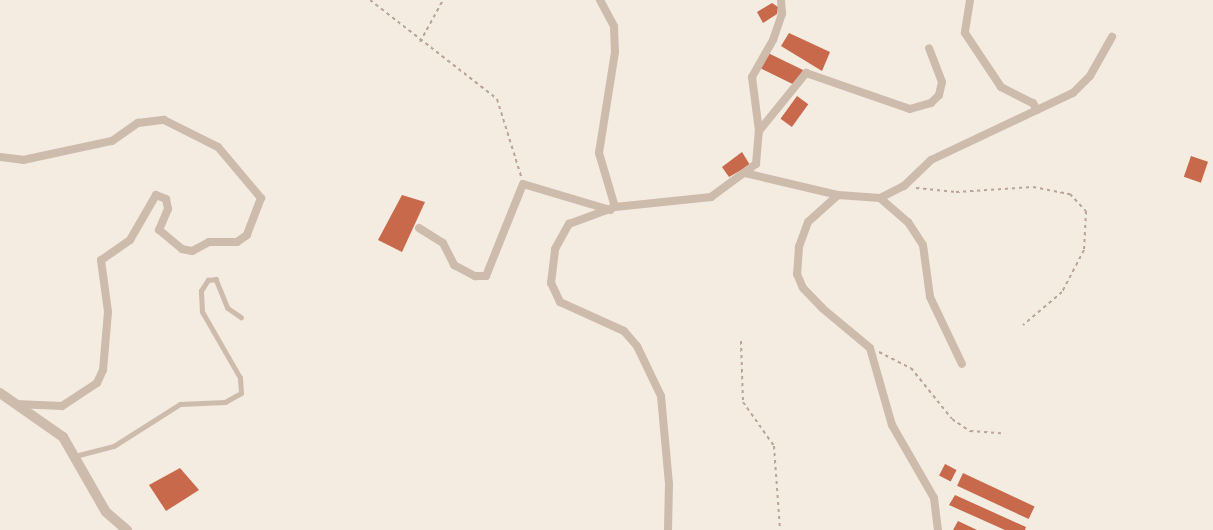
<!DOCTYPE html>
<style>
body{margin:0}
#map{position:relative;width:1213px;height:530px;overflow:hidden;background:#f4ebe1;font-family:Karla,sans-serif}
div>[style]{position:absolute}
.building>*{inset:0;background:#c8694b;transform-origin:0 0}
.path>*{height:2px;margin-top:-1px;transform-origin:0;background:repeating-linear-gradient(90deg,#b9a596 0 3.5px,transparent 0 7px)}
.service>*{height:4.5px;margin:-2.25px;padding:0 2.25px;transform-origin:2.25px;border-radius:2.25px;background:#cdbbac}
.minor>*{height:8px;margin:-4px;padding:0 4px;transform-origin:4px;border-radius:4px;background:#cdbbac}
.tertiary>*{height:10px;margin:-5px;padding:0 5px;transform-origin:5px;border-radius:5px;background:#cdbbac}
span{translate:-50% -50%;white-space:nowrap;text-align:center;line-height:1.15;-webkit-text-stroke:7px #fbf5ee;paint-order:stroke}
</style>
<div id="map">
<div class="building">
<i style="clip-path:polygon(772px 3px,778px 7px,777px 14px,763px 23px,757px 12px)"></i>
<i style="clip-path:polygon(789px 33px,830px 52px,822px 71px,781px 46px)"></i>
<i style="left:768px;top:53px;width:39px;height:17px;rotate:26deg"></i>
<i style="left:797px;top:96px;width:14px;height:28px;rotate:36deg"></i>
<i style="clip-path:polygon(742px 152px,750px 165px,729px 177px,722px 167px)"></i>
<i style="left:1191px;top:156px;width:18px;height:22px;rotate:19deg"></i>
<i style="clip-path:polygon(402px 195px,425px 202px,402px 252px,378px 240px)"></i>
<i style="left:945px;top:464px;width:13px;height:13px;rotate:27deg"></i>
<i style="clip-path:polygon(180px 468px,199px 490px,166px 511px,149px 485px)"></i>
<i style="left:963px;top:473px;width:79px;height:14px;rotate:25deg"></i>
<i style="clip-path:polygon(955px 495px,1026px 527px,1025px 530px,1005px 530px,949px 505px)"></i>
<i style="clip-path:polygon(958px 521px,977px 530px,953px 530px)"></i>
</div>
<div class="path">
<i style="left:370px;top:0;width:161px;rotate:37.9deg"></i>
<i style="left:497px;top:99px;width:81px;rotate:72.7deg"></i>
<i style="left:420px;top:42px;width:48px;rotate:-61.3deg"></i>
<i style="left:916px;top:188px;width:40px;rotate:5.7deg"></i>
<i style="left:956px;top:192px;width:77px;rotate:-3.7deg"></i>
<i style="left:1033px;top:187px;width:38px;rotate:11deg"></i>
<i style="left:1070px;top:194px;width:23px;rotate:47deg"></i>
<i style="left:1086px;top:211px;width:39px;rotate:93deg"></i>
<i style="left:1084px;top:250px;width:47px;rotate:117.6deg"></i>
<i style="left:1062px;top:292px;width:51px;rotate:139.8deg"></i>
<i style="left:741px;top:341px;width:61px;rotate:88.1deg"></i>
<i style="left:743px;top:402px;width:54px;rotate:54.8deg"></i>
<i style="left:774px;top:446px;width:84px;rotate:85.9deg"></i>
<i style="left:879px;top:352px;width:36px;rotate:27deg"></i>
<i style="left:911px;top:368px;width:65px;rotate:51.2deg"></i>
<i style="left:952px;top:419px;width:22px;rotate:34deg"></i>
<i style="left:970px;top:431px;width:31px;rotate:4deg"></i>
</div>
<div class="service">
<i style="left:75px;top:456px;width:40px;rotate:-14.4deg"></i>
<i style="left:114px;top:446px;width:78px;rotate:-32.5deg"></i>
<i style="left:180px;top:404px;width:45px;rotate:-2.5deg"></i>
<i style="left:225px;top:402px;width:18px;rotate:-29deg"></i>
<i style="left:241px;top:393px;width:15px;rotate:-94deg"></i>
<i style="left:240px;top:378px;width:76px;rotate:-119.9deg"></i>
<i style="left:202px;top:312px;width:21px;rotate:-93deg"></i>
<i style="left:201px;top:291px;width:13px;rotate:-58deg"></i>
<i style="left:208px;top:280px;width:8px;rotate:-7deg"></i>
<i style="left:216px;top:279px;width:31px;rotate:68deg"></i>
<i style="left:228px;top:308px;width:16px;rotate:35deg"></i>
</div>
<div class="minor">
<i style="left:600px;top:0;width:30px;rotate:62deg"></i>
<i style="left:614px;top:26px;width:26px;rotate:88deg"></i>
<i style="left:615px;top:52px;width:102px;rotate:99deg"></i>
<i style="left:599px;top:153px;width:56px;rotate:73.5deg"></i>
<i style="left:970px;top:0;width:33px;rotate:99deg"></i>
<i style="left:965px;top:33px;width:65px;rotate:56.3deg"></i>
<i style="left:1001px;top:87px;width:36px;rotate:27deg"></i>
<i style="left:1033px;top:103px;width:8px;rotate:60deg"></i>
<i style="left:759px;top:131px;width:75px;rotate:-51deg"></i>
<i style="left:806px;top:73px;width:110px;rotate:19.1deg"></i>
<i style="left:910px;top:109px;width:22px;rotate:-16deg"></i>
<i style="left:931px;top:103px;width:11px;rotate:-45deg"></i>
<i style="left:939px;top:95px;width:13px;rotate:-77deg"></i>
<i style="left:942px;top:82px;width:36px;rotate:-111deg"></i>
<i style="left:0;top:157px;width:23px;rotate:7deg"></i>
<i style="left:23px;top:160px;width:91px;rotate:-12.1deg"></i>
<i style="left:112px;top:141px;width:32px;rotate:-35deg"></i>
<i style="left:138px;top:123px;width:26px;rotate:-7deg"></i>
<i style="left:164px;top:120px;width:60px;rotate:26.6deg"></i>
<i style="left:218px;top:147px;width:67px;rotate:49.9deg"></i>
<i style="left:261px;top:198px;width:40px;rotate:111deg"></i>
<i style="left:247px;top:235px;width:12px;rotate:145deg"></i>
<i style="left:237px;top:242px;width:28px;rotate:180deg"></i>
<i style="left:209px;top:242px;width:19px;rotate:152deg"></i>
<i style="left:192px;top:251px;width:10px;rotate:-169deg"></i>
<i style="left:182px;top:249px;width:30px;rotate:-140deg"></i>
<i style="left:159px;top:230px;width:23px;rotate:-67deg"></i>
<i style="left:168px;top:209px;width:10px;rotate:-101deg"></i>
<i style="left:166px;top:199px;width:11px;rotate:-158deg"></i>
<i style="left:156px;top:195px;width:52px;rotate:120deg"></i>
<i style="left:130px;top:240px;width:35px;rotate:145deg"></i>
<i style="left:101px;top:260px;width:52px;rotate:82.3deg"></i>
<i style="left:108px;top:312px;width:58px;rotate:94.9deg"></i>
<i style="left:103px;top:370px;width:14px;rotate:115deg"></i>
<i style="left:97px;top:383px;width:42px;rotate:146.7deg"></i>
<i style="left:62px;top:406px;width:46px;rotate:-177.5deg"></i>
<i style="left:745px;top:173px;width:96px;rotate:13.3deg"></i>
<i style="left:838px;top:195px;width:42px;rotate:4.1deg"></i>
<i style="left:880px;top:198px;width:27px;rotate:-27deg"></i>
<i style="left:904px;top:186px;width:37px;rotate:-44deg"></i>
<i style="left:931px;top:160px;width:157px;rotate:-25.3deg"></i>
<i style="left:1073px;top:93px;width:24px;rotate:-45deg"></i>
<i style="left:1090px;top:76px;width:45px;rotate:-60.6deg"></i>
<i style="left:838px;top:195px;width:40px;rotate:138deg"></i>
<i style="left:808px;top:222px;width:27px;rotate:110deg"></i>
<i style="left:799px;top:247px;width:27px;rotate:94deg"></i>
<i style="left:797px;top:274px;width:15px;rotate:67deg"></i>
<i style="left:803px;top:288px;width:28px;rotate:46deg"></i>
<i style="left:822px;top:308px;width:62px;rotate:39.8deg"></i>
<i style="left:870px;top:348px;width:80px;rotate:74.1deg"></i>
<i style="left:892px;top:425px;width:84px;rotate:60.1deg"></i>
<i style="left:934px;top:498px;width:32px;rotate:83deg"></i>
<i style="left:880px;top:198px;width:37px;rotate:41deg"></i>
<i style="left:908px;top:222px;width:27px;rotate:57deg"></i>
<i style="left:923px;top:245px;width:52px;rotate:82.3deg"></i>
<i style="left:930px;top:297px;width:74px;rotate:64.5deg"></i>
<i style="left:419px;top:228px;width:28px;rotate:32deg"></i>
<i style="left:443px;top:243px;width:25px;rotate:63deg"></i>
<i style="left:454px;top:265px;width:24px;rotate:28deg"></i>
<i style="left:475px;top:276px;width:11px"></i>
<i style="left:486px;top:276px;width:99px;rotate:-68.1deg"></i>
<i style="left:523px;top:184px;width:91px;rotate:16.6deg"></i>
<i style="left:668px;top:530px;width:46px;rotate:-88.8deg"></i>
<i style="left:669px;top:484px;width:88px;rotate:-95.2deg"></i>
<i style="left:661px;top:396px;width:55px;rotate:-115.6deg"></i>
<i style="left:637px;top:346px;width:20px;rotate:-131deg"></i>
<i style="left:624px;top:331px;width:70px;rotate:-155.6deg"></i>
<i style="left:560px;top:302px;width:21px;rotate:-115deg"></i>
<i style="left:551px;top:283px;width:34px;rotate:-83deg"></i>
<i style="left:555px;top:249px;width:29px;rotate:-61deg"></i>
<i style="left:569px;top:224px;width:49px;rotate:-20.3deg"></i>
<i style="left:615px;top:207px;width:97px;rotate:-5.9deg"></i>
<i style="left:711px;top:197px;width:56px;rotate:-36.3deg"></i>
<i style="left:756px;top:164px;width:33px;rotate:-85deg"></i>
<i style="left:759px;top:131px;width:54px;rotate:-97.4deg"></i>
<i style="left:752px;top:77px;width:43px;rotate:-60.4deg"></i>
<i style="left:773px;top:40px;width:28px;rotate:-71deg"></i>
<i style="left:782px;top:14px;width:14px;rotate:-94deg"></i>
</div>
<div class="tertiary">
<i style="left:0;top:393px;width:77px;rotate:34.9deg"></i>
<i style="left:63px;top:437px;width:86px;rotate:60.2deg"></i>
<i style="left:106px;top:512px;width:28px;rotate:41deg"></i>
</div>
</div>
